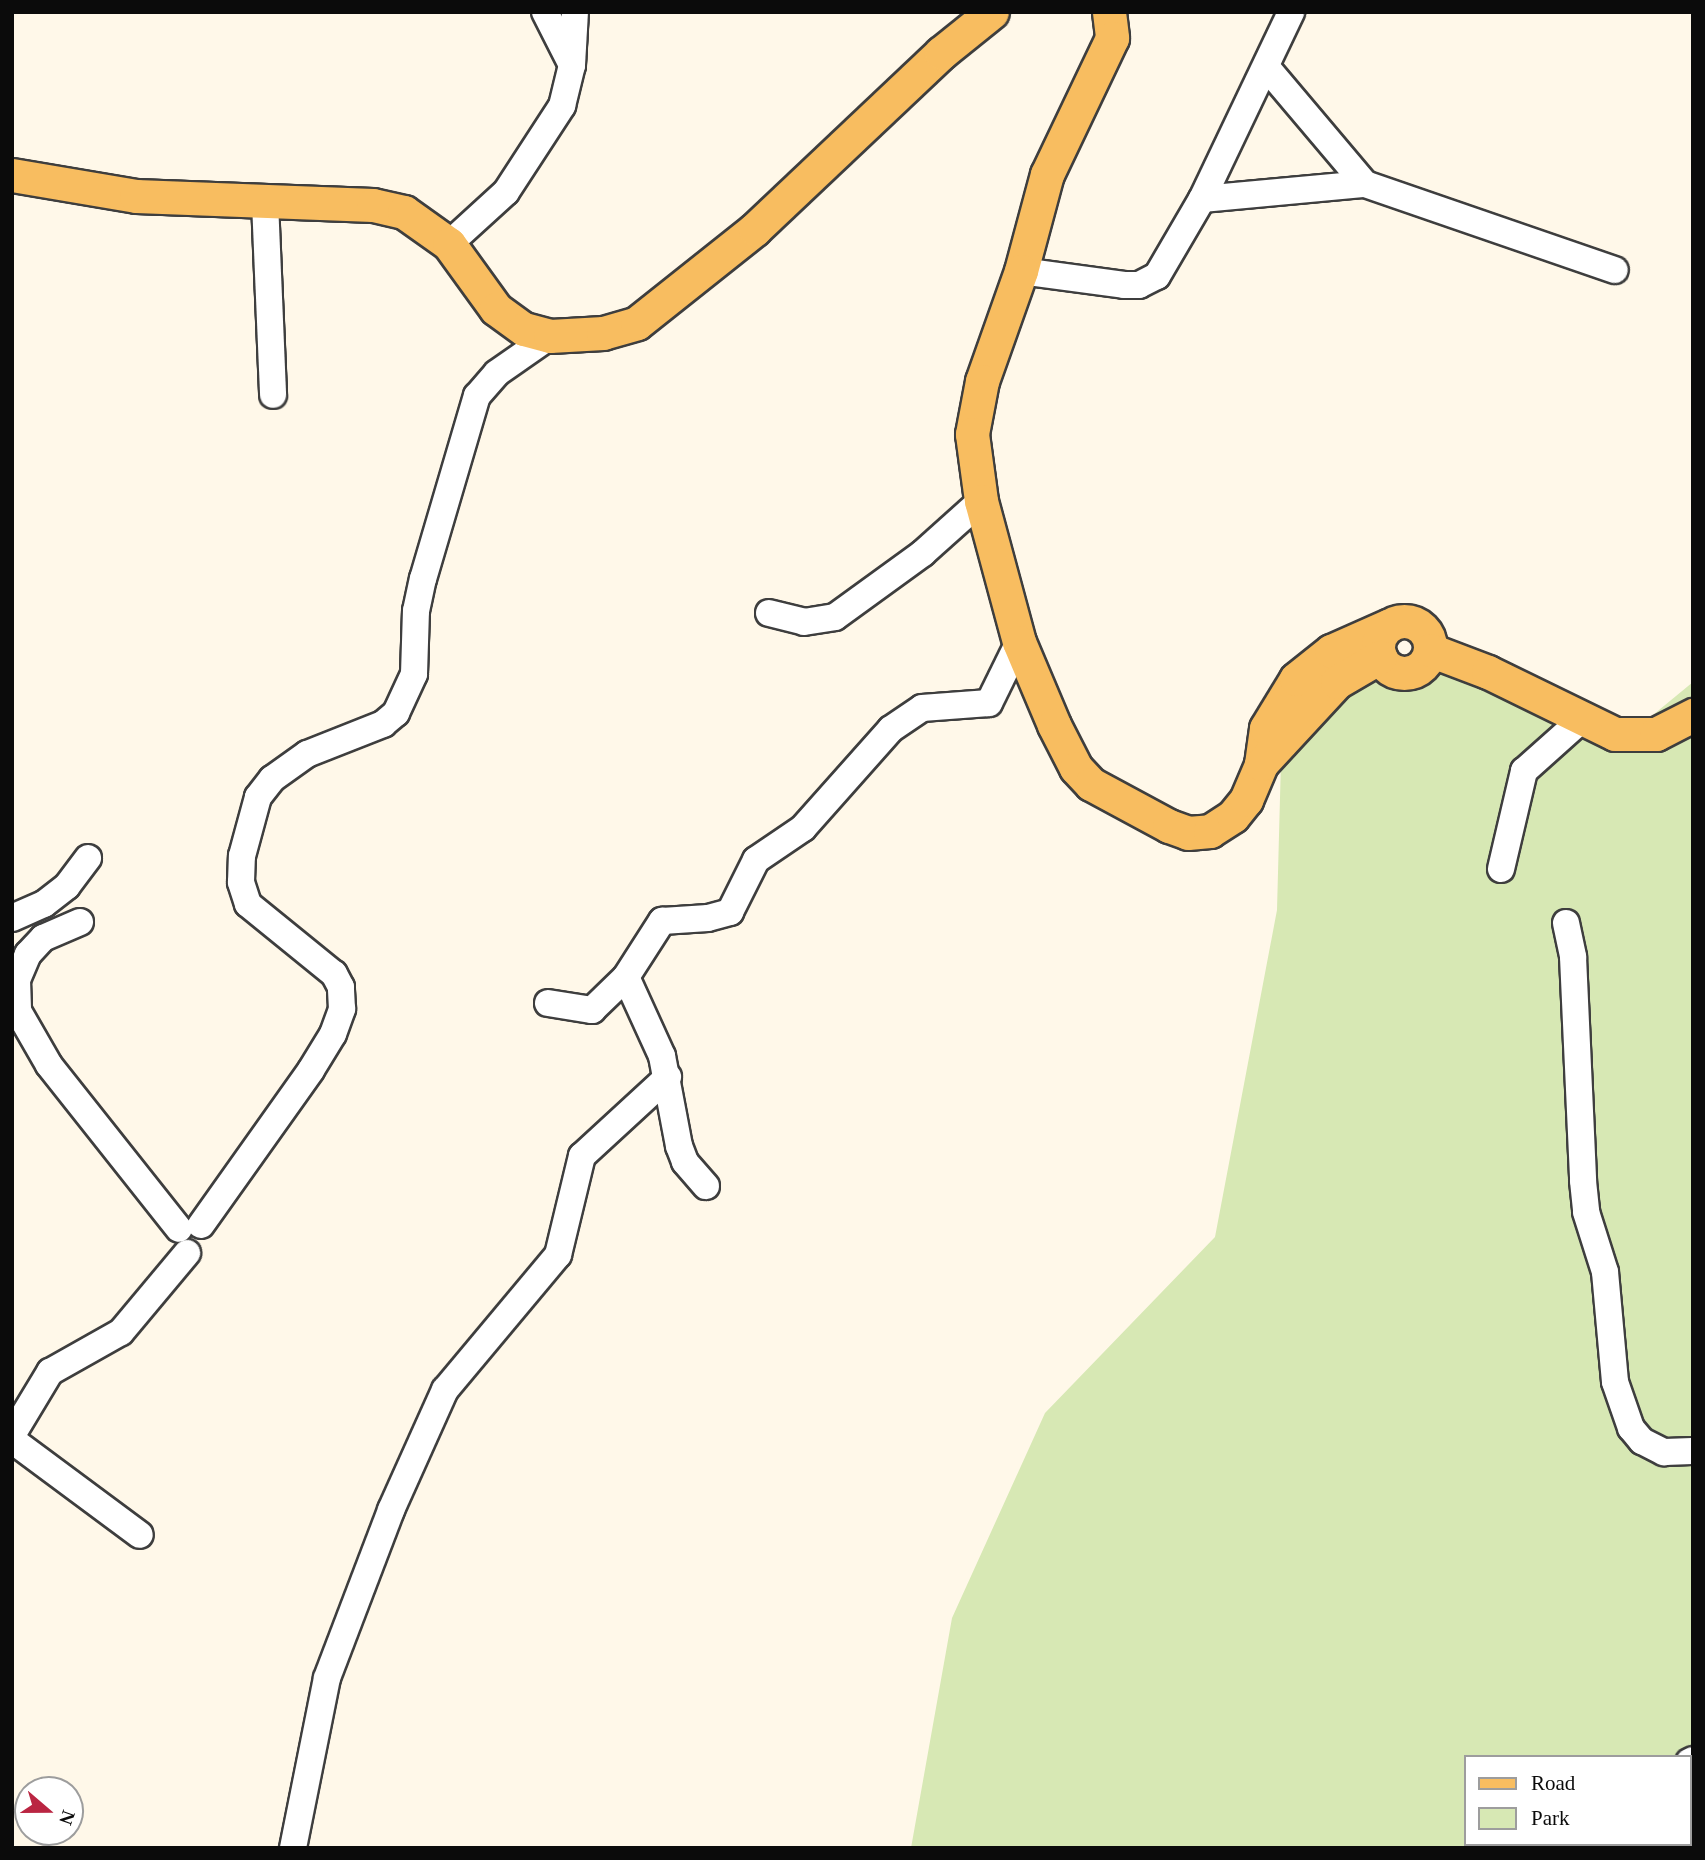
<!DOCTYPE html>
<style>
body{margin:0}
#map{position:relative;width:1705px;height:1860px;overflow:hidden;background:#fff8e9;font-family:"Times New Roman",serif}
div>[style]{position:absolute}
.green>*{inset:0;background:#d7e8b4}
.roads{filter:drop-shadow(2px 0 #3e3e3e) drop-shadow(-2px 0 #3e3e3e) drop-shadow(0 2px #3e3e3e) drop-shadow(0 -2px #3e3e3e)}
.minor>*{height:26px;margin:-13px;padding:0 13px;transform-origin:13px;border-radius:13px;background:#fff}
.major>*{height:33px;margin:-16.5px;padding:0 16.5px;transform-origin:16.5px;border-radius:16.5px;background:#f8bd60}
.major>.ring{margin:-16.5px;padding:0;box-sizing:content-box;background:none;border:33px solid #f8bd60;border-radius:50%}
span{translate:-50% -50%;white-space:nowrap;text-align:center;line-height:1.15;-webkit-text-stroke:7px #fff;paint-order:stroke}
.frame{position:absolute;inset:0;border:14px solid #0b0b0b;pointer-events:none}
.legend{position:absolute;left:1464px;top:1755px;width:228px;height:91px;box-sizing:border-box;background:#fff;border:2px solid #9d9d9d;margin:0;padding:9px 12px;list-style:none;font-size:21px;color:#0b0b0b}
.legend li{display:flex;align-items:center;gap:14px;height:35px}
.legend b{width:35px;border:2px solid #9d9d9d}
.north{position:absolute;left:14px;top:1776px;width:70px;height:70px;box-sizing:border-box;background:#fff;border:2px solid #9d9d9d;border-radius:50%;rotate:110deg;font-size:19px;font-weight:700;line-height:28px;text-align:center;color:#0b0b0b}
.north::after{content:'';display:block;margin:auto;width:24px;height:32px;background:#ba2542;clip-path:polygon(50% 0,100% 100%,50% 72%,0 100%)}
</style>
<div id="map">
<div class="green">
<i style="clip-path:polygon(evenodd,1438px 665px,1625px 738px,1693px 682px,1693px 1848px,911px 1848px,952px 1618px,1045px 1413px,1215px 1237px,1277px 910px,1282px 723px,1326px 669px,1438px 665px,1465px 1757px,1689px 1757px,1689px 1844px,1465px 1844px,1465px 1757px)"></i>
</div>
<div class="roads">
<div class="minor">
<i style="left:572px;top:65px;width:53px;rotate:-86.8deg"></i>
<i style="left:1267px;top:68px;width:152px;rotate:49.8deg"></i>
<i style="left:1202px;top:199px;width:164px;rotate:-5.3deg"></i>
<i style="left:1365px;top:184px;width:264px;rotate:19deg"></i>
<i style="left:265px;top:202px;width:193px;rotate:87.6deg"></i>
<i style="left:449px;top:244px;width:77px;rotate:-42.4deg"></i>
<i style="left:506px;top:192px;width:103px;rotate:-56.9deg"></i>
<i style="left:562px;top:106px;width:42px;rotate:-76.3deg"></i>
<i style="left:572px;top:65px;width:59px;rotate:-117deg"></i>
<i style="left:1021px;top:271px;width:104px;rotate:7.7deg"></i>
<i style="left:1124px;top:285px;width:15px"></i>
<i style="left:1139px;top:285px;width:20px;rotate:-27deg"></i>
<i style="left:1157px;top:276px;width:89px;rotate:-59.7deg"></i>
<i style="left:1202px;top:199px;width:207px;rotate:-64.5deg"></i>
<i style="left:769px;top:613px;width:36px;rotate:14deg"></i>
<i style="left:804px;top:622px;width:31px;rotate:-9deg"></i>
<i style="left:835px;top:617px;width:109px;rotate:-36deg"></i>
<i style="left:923px;top:553px;width:78px;rotate:-41.9deg"></i>
<i style="left:1501px;top:869px;width:101px;rotate:-76.8deg"></i>
<i style="left:1524px;top:771px;width:76px;rotate:-41.8deg"></i>
<i style="left:12px;top:918px;width:35px;rotate:-24deg"></i>
<i style="left:44px;top:904px;width:29px;rotate:-38deg"></i>
<i style="left:67px;top:886px;width:35px;rotate:-53deg"></i>
<i style="left:80px;top:922px;width:40px;rotate:156.6deg"></i>
<i style="left:43px;top:938px;width:22px;rotate:133deg"></i>
<i style="left:28px;top:954px;width:28px;rotate:113deg"></i>
<i style="left:17px;top:980px;width:31px;rotate:88deg"></i>
<i style="left:18px;top:1011px;width:62px;rotate:60.1deg"></i>
<i style="left:49px;top:1065px;width:209px;rotate:51.6deg"></i>
<i style="left:1566px;top:923px;width:35px;rotate:78deg"></i>
<i style="left:1573px;top:957px;width:224px;rotate:87.4deg"></i>
<i style="left:1583px;top:1181px;width:31px;rotate:84deg"></i>
<i style="left:1586px;top:1212px;width:63px;rotate:72.4deg"></i>
<i style="left:1605px;top:1272px;width:110px;rotate:84.8deg"></i>
<i style="left:1615px;top:1382px;width:49px;rotate:70.8deg"></i>
<i style="left:1631px;top:1428px;width:17px;rotate:50deg"></i>
<i style="left:1642px;top:1441px;width:25px;rotate:27deg"></i>
<i style="left:1664px;top:1452px;width:29px;rotate:-2deg"></i>
<i style="left:626px;top:977px;width:87px;rotate:65.5deg"></i>
<i style="left:662px;top:1056px;width:92px;rotate:79.3deg"></i>
<i style="left:679px;top:1146px;width:17px;rotate:69deg"></i>
<i style="left:685px;top:1162px;width:32px;rotate:49deg"></i>
<i style="left:548px;top:1003px;width:45px;rotate:9deg"></i>
<i style="left:592px;top:1010px;width:47px;rotate:-44.1deg"></i>
<i style="left:626px;top:977px;width:67px;rotate:-57.3deg"></i>
<i style="left:662px;top:921px;width:46px;rotate:-3.7deg"></i>
<i style="left:708px;top:918px;width:23px;rotate:-15deg"></i>
<i style="left:730px;top:912px;width:58px;rotate:-63.4deg"></i>
<i style="left:756px;top:860px;width:57px;rotate:-34.2deg"></i>
<i style="left:803px;top:828px;width:132px;rotate:-48.4deg"></i>
<i style="left:891px;top:729px;width:37px;rotate:-34deg"></i>
<i style="left:922px;top:708px;width:67px;rotate:-4.3deg"></i>
<i style="left:989px;top:703px;width:68px;rotate:-63.8deg"></i>
<i style="left:201px;top:1225px;width:190px;rotate:-54.6deg"></i>
<i style="left:311px;top:1070px;width:42px;rotate:-58.6deg"></i>
<i style="left:333px;top:1034px;width:27px;rotate:-70deg"></i>
<i style="left:342px;top:1009px;width:22px;rotate:-93deg"></i>
<i style="left:341px;top:987px;width:15px;rotate:-118deg"></i>
<i style="left:334px;top:974px;width:111px;rotate:-140.9deg"></i>
<i style="left:248px;top:904px;width:23px;rotate:-108deg"></i>
<i style="left:241px;top:882px;width:26px;rotate:-88deg"></i>
<i style="left:242px;top:856px;width:61px;rotate:-74.8deg"></i>
<i style="left:258px;top:797px;width:23px;rotate:-52deg"></i>
<i style="left:272px;top:779px;width:43px;rotate:-35.5deg"></i>
<i style="left:307px;top:754px;width:82px;rotate:-21.5deg"></i>
<i style="left:383px;top:724px;width:17px;rotate:-40deg"></i>
<i style="left:396px;top:713px;width:43px;rotate:-65.2deg"></i>
<i style="left:414px;top:674px;width:63px;rotate:-88.2deg"></i>
<i style="left:416px;top:611px;width:33px;rotate:-78deg"></i>
<i style="left:423px;top:579px;width:191px;rotate:-73.6deg"></i>
<i style="left:477px;top:396px;width:30px;rotate:-49deg"></i>
<i style="left:497px;top:373px;width:65px;rotate:-34.9deg"></i>
<i style="left:12px;top:1435px;width:74px;rotate:-58.9deg"></i>
<i style="left:50px;top:1372px;width:81px;rotate:-29.4deg"></i>
<i style="left:121px;top:1332px;width:103px;rotate:-50.1deg"></i>
<i style="left:12px;top:1440px;width:159px;rotate:36.6deg"></i>
<i style="left:1689px;top:1762px;width:4px;rotate:-27deg"></i>
<i style="left:293px;top:1848px;width:173px;rotate:-78.7deg"></i>
<i style="left:327px;top:1678px;width:180px;rotate:-69.1deg"></i>
<i style="left:391px;top:1510px;width:132px;rotate:-65.8deg"></i>
<i style="left:445px;top:1390px;width:176px;rotate:-50.1deg"></i>
<i style="left:558px;top:1255px;width:102px;rotate:-76.4deg"></i>
<i style="left:582px;top:1156px;width:117px;rotate:-42.6deg"></i>
<i style="left:1609px;top:1848px;width:4px;rotate:-76deg"></i>
</div>
<div class="major">
<i style="left:1109px;top:12px;width:26px;rotate:83deg"></i>
<i style="left:1112px;top:38px;width:151px;rotate:115.5deg"></i>
<i style="left:1047px;top:174px;width:100px;rotate:105deg"></i>
<i style="left:1021px;top:271px;width:117px;rotate:109.5deg"></i>
<i style="left:982px;top:381px;width:54px;rotate:100.7deg"></i>
<i style="left:972px;top:434px;width:68px;rotate:82.3deg"></i>
<i style="left:981px;top:501px;width:146px;rotate:74.9deg"></i>
<i style="left:1019px;top:642px;width:90px;rotate:67.1deg"></i>
<i style="left:1054px;top:725px;width:48px;rotate:62.9deg"></i>
<i style="left:1076px;top:768px;width:22px;rotate:47deg"></i>
<i style="left:1091px;top:784px;width:89px;rotate:28.3deg"></i>
<i style="left:1169px;top:826px;width:20px;rotate:20deg"></i>
<i style="left:1188px;top:833px;width:22px;rotate:-5deg"></i>
<i style="left:1210px;top:831px;width:27px;rotate:-33deg"></i>
<i style="left:1233px;top:816px;width:21px;rotate:-51deg"></i>
<i style="left:1246px;top:800px;width:39px;rotate:-67deg"></i>
<i style="left:1261px;top:764px;width:36px;rotate:-82deg"></i>
<i style="left:1266px;top:728px;width:57px;rotate:-58.5deg"></i>
<i style="left:1296px;top:679px;width:45px;rotate:-38.7deg"></i>
<i style="left:1331px;top:651px;width:64px;rotate:-23.8deg"></i>
<i style="left:12px;top:175px;width:126px;rotate:9.6deg"></i>
<i style="left:136px;top:196px;width:237px;rotate:2.2deg"></i>
<i style="left:373px;top:205px;width:32px;rotate:13deg"></i>
<i style="left:404px;top:212px;width:55px;rotate:35.4deg"></i>
<i style="left:449px;top:244px;width:80px;rotate:54.1deg"></i>
<i style="left:496px;top:309px;width:34px;rotate:36deg"></i>
<i style="left:524px;top:329px;width:27px;rotate:15deg"></i>
<i style="left:550px;top:336px;width:53px;rotate:-3.2deg"></i>
<i style="left:603px;top:333px;width:35px;rotate:-16deg"></i>
<i style="left:637px;top:323px;width:151px;rotate:-38.5deg"></i>
<i style="left:755px;top:229px;width:256px;rotate:-43.4deg"></i>
<i style="left:941px;top:53px;width:65px;rotate:-38.8deg"></i>
<i class="ring" style="left:1378px;top:621px;width:19px;height:19px"></i>
<i style="left:1430px;top:650px;width:62px;rotate:20.8deg"></i>
<i style="left:1488px;top:672px;width:141px;rotate:26deg"></i>
<i style="left:1615px;top:734px;width:41px"></i>
<i style="left:1656px;top:734px;width:42px;rotate:-27.2deg"></i>
<i style="left:1261px;top:764px;width:112px;rotate:-47.2deg"></i>
<i style="left:1337px;top:682px;width:50px;rotate:-30.2deg"></i>
</div>
</div>
<div class="frame"></div>
<ul class="legend">
<li><b style="height:9px;background:#f8bd60"></b>Road</li>
<li><b style="height:19px;background:#d7e8b4"></b>Park</li>
</ul>
<div class="north">N</div>
</div>
